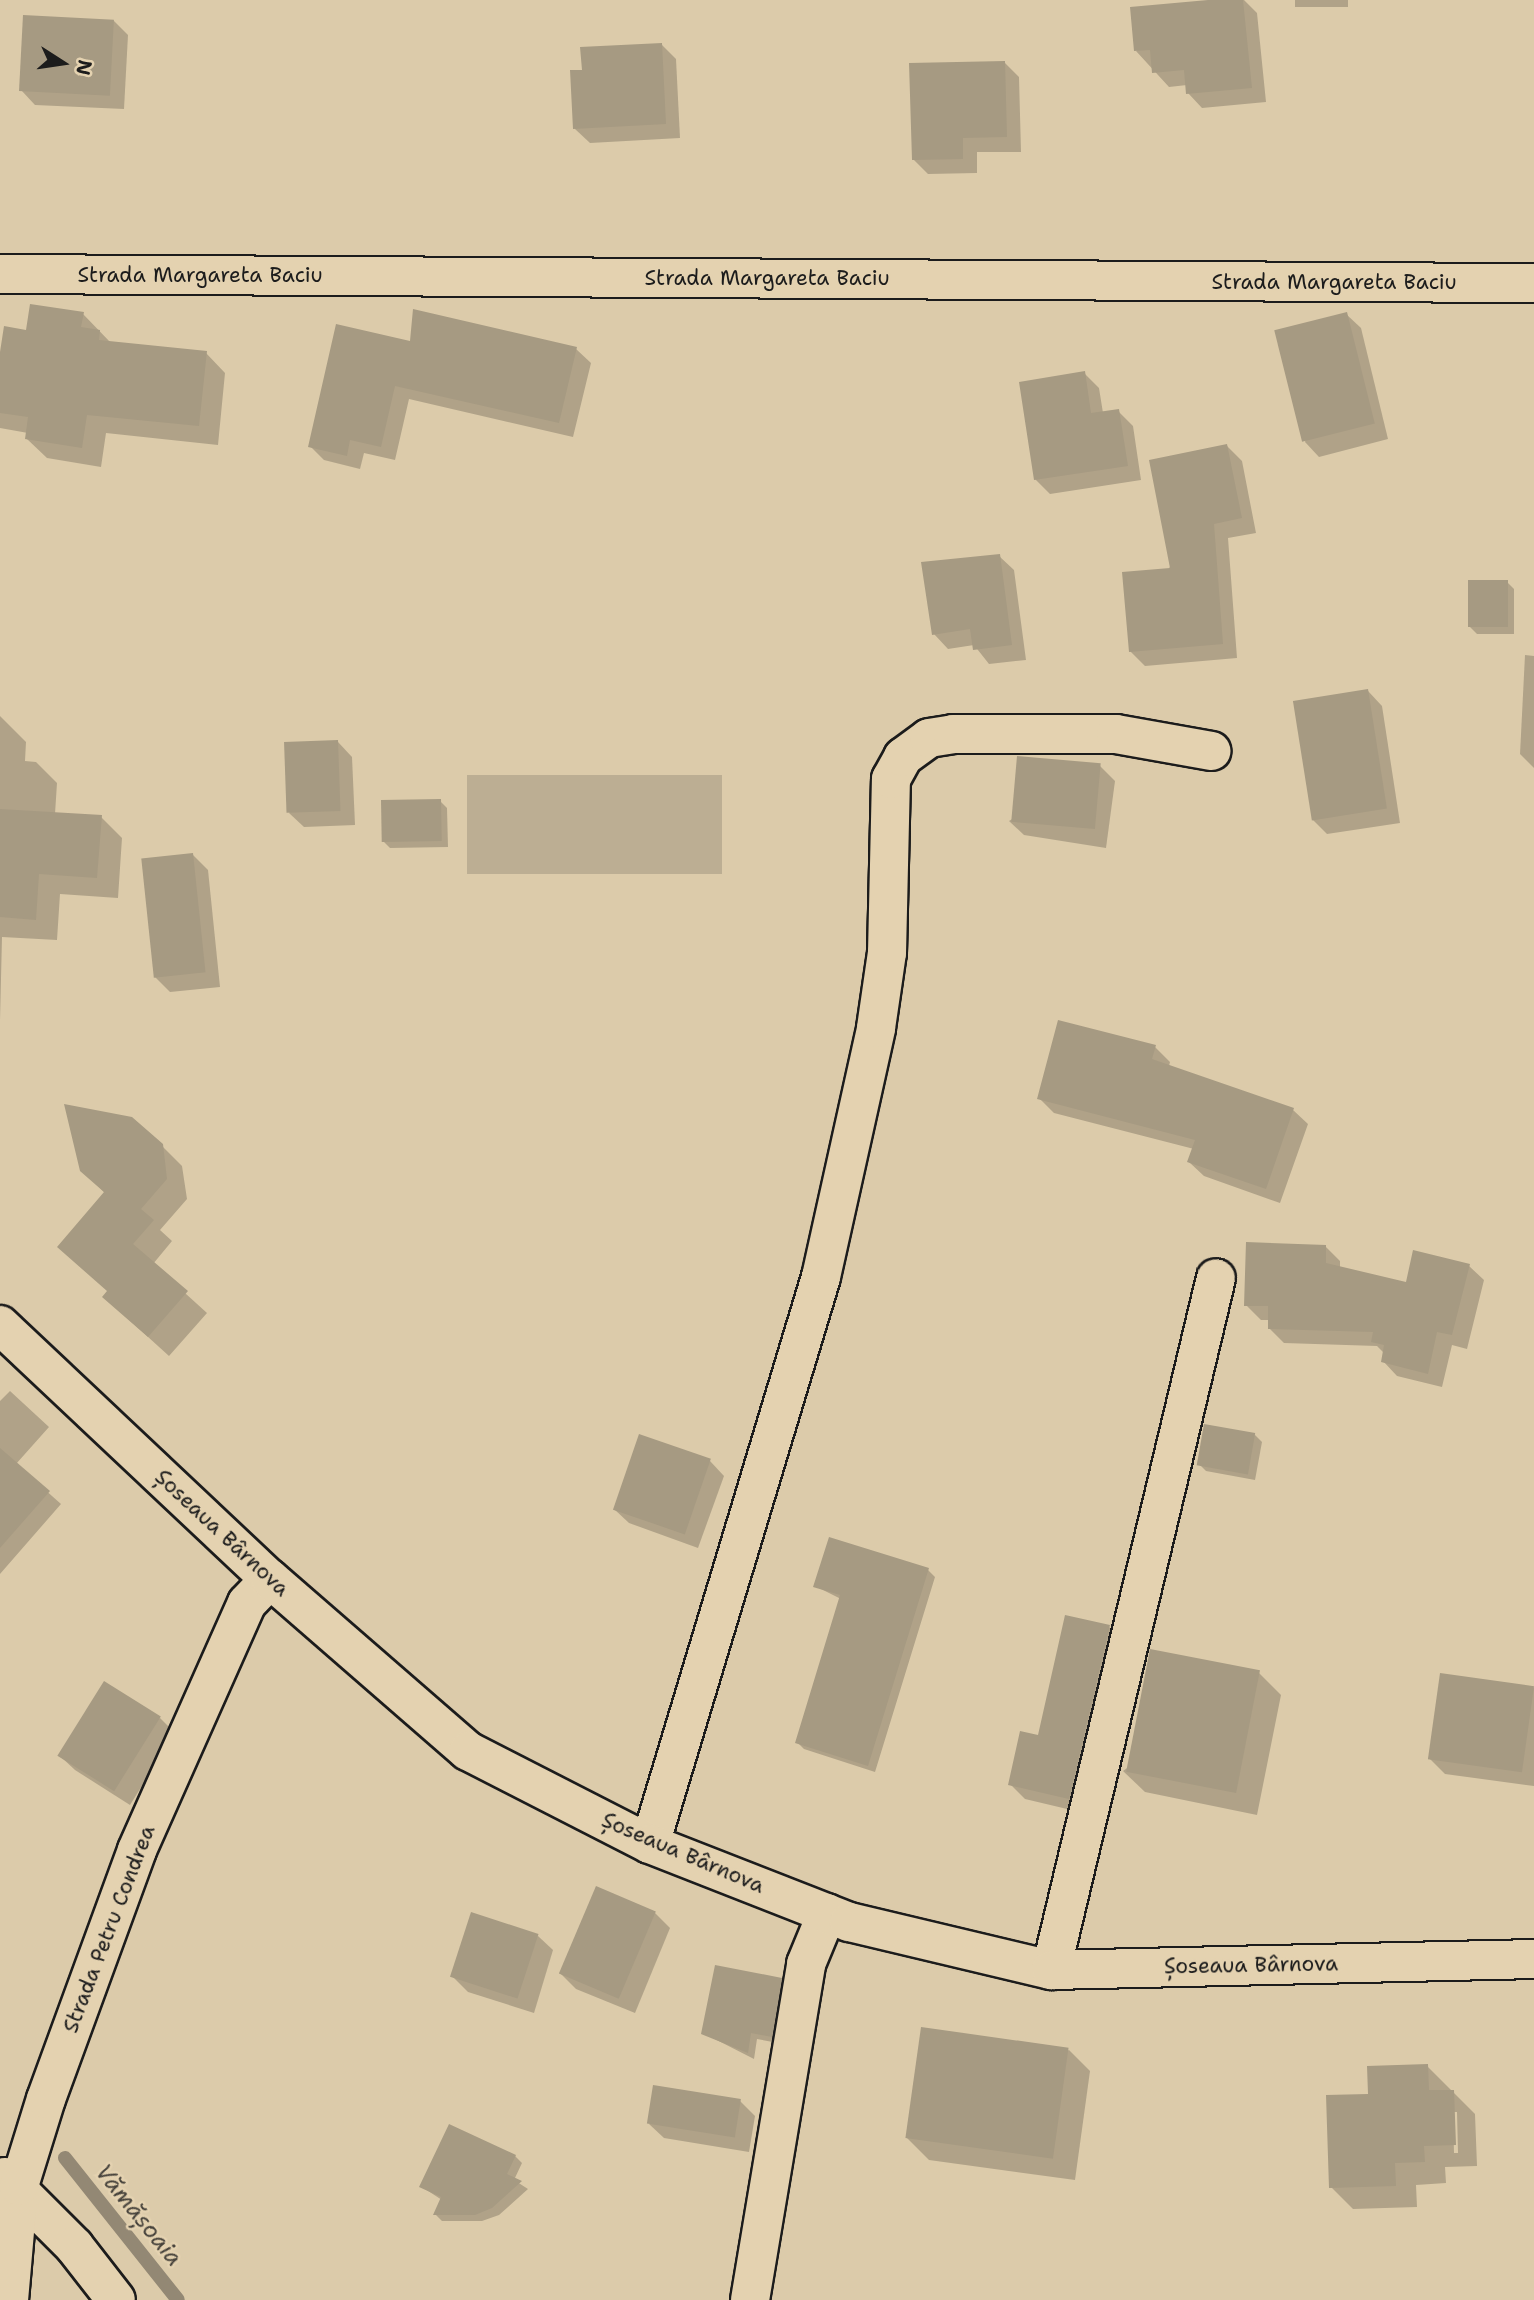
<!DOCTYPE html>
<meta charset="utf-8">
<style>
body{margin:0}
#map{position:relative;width:1534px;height:2300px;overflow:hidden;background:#dccbaa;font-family:"Shantell Sans",sans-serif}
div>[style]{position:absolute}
.green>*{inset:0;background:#bcae93;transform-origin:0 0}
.shadow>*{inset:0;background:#0003;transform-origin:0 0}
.stream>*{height:14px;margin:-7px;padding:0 7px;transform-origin:7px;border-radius:7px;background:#938874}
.building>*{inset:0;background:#a69a82;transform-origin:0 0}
.roads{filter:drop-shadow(2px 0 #1c1c1c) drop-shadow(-2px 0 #1c1c1c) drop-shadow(0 2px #1c1c1c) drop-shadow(0 -2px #1c1c1c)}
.minor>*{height:38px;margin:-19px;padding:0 19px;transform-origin:19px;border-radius:19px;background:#e4d2b0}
.major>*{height:38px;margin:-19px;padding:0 19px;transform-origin:19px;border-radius:19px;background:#e4d2b0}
span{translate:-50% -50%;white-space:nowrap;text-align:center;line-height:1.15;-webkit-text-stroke:5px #e4d2b0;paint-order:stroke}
.street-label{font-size:21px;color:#1c1c1c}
.water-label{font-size:23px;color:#46423b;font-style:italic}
.north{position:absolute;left:28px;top:28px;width:70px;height:70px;-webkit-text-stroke:5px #e4d2b0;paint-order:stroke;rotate:102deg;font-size:19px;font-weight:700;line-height:28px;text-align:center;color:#1c1c1c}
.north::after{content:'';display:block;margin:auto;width:24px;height:32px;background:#1c1c1c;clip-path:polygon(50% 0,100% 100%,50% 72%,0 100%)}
</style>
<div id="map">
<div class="green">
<i style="left:467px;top:775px;width:255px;height:99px"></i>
</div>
<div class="shadow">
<i style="clip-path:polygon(1227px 0,1244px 0,1257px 13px,1266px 102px,1202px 108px,1188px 93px,1187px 85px,1169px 87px,1136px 51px)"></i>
<i style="left:1295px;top:0;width:53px;height:7px"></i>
<i style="clip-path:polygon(113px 20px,128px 35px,124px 109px,35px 105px,21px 90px)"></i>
<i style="clip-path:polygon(661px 44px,676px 59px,680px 138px,590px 143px,575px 129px,584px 71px)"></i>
<i style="clip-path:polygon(1005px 63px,1019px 77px,1021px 152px,977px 152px,977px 173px,928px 174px,913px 159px)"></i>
<i style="clip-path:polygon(83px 314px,111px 343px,206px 353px,225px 373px,218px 445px,106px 433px,101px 467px,47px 458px,27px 439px,28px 433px,0 428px,0 363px)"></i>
<i style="clip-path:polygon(1346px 314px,1361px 328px,1388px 439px,1319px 457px,1305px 442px)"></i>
<i style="clip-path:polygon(411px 344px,576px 349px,591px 363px,573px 437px,409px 399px,395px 460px,364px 453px,360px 469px,324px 460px,310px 446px)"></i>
<i style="clip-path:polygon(1084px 373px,1099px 388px,1103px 413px,1118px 411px,1133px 426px,1141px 480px,1050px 494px,1035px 479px)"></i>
<i style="clip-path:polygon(1227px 446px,1242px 461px,1256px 533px,1228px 538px,1237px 658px,1145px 666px,1130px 651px)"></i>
<i style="clip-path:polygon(999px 556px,1014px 570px,1026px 660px,989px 664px,974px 645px,948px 649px,934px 634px)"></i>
<i style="clip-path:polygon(1507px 582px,1514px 589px,1514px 634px,1477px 634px,1470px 627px)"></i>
<i style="clip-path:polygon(1525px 655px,1534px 656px,1534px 768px,1520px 754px)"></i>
<i style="clip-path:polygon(1368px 691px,1382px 706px,1400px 823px,1327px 834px,1312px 819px)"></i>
<i style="clip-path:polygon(0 716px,26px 742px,25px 761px,36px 762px,57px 783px,55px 814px,101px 817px,122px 838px,118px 898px,60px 894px,57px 940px,2px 937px,0 1021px)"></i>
<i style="clip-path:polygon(338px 742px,352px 757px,355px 825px,304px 827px,289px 813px)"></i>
<i style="clip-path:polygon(1100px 766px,1115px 781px,1106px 848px,1024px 835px,1009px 821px)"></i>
<i style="clip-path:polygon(440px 801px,447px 808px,448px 847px,390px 848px,383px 841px)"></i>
<i style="clip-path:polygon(193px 855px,208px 870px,220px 987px,170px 992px,155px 977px)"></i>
<i style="clip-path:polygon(1155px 1047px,1170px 1062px,1169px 1066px,1293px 1110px,1308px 1124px,1280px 1203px,1204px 1176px,1189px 1162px,1194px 1149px,1054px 1113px,1039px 1098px)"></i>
<i style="clip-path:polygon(162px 1146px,182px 1166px,187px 1199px,160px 1230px,172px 1241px,153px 1264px,207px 1313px,169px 1356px,104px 1297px,109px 1292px,105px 1193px,82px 1170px)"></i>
<i style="clip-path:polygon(1325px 1246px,1340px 1261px,1340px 1268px,1407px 1284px,1469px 1266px,1484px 1280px,1467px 1349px,1452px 1345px,1442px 1387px,1397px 1376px,1383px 1361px,1384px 1353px,1377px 1346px,1284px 1343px,1269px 1328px,1270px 1320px,1261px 1320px,1246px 1305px)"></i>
<i style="clip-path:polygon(10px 1391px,49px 1427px,16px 1464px,61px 1504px,0 1574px,0 1401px)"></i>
<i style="clip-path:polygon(1255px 1435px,1262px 1442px,1255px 1480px,1206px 1471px,1199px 1464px)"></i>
<i style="clip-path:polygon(710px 1461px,724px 1476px,698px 1548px,629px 1523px,614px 1509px)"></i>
<i style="clip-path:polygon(928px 1570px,935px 1577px,875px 1772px,804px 1749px,797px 1742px,841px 1599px,815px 1586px)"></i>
<i style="clip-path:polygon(1109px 1627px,1123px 1641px,1084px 1813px,1025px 1799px,1010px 1784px)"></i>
<i style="clip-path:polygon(1259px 1673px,1281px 1695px,1257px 1815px,1145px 1792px,1123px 1771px)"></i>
<i style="clip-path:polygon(1442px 1675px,1534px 1688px,1534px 1786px,1445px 1774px,1430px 1759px)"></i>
<i style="clip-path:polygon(160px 1718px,175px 1733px,130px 1805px,75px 1770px,60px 1756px)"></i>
<i style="clip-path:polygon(655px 1913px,670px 1928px,635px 2013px,576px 1989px,561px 1974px)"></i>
<i style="clip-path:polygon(538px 1936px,553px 1950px,534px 2013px,468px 1992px,453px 1977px)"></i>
<i style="clip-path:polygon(781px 1979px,788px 1986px,778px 2043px,757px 2039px,754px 2059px,703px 2033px)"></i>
<i style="clip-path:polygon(1069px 2050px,1090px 2071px,1075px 2180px,929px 2160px,907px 2138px)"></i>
<i style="clip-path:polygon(evenodd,1427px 2066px,1475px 2114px,1477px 2166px,1445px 2167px,1446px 2183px,1416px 2185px,1417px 2207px,1353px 2209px,1331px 2187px,1370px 2096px,1427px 2066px,1453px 2112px,1457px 2112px,1458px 2153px,1454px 2153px,1453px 2112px)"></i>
<i style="clip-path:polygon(740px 2101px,755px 2116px,749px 2152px,664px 2138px,649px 2124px)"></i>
<i style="clip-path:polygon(515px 2156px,522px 2163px,514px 2180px,528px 2189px,499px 2215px,482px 2221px,442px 2221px,435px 2214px,442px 2200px,422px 2187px)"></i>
</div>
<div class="stream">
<i style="left:65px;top:2158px;width:181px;rotate:51.5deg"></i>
</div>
<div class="building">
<i style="clip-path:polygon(1208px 0,1243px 0,1252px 88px,1186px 94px,1184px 70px,1152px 73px,1150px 50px,1134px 51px,1130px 7px)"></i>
<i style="left:23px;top:15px;width:91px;height:76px;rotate:3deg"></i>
<i style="clip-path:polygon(662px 43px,666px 124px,573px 129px,570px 70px,582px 70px,580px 47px)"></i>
<i style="clip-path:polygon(1005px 61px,1007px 137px,963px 138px,963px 159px,912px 160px,909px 63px)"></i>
<i style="clip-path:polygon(30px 304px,84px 312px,81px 327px,100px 330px,99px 340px,207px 351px,199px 426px,87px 415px,82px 448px,25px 439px,28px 417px,0 413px,0 352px,4px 326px,26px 330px)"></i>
<i style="clip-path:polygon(413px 309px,577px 347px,559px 423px,395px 386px,381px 447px,350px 440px,347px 456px,308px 447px,336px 324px,410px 341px)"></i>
<i style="left:1347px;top:312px;width:115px;height:75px;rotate:76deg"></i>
<i style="clip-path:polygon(1085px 371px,1091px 413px,1119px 409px,1128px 466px,1034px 480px,1019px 382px)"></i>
<i style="clip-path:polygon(1227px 444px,1242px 518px,1214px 524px,1223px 644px,1129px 652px,1122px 572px,1170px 568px,1149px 460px)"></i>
<i style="clip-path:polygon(1000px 554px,1012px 645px,973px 650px,970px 629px,932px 635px,921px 562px)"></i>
<i style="left:1468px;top:580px;width:40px;height:47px"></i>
<i style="left:1368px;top:689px;width:121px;height:76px;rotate:81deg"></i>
<i style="left:338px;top:740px;width:71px;height:54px;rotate:88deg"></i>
<i style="left:1017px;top:756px;width:84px;height:66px;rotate:5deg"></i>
<i style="left:441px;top:799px;width:42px;height:60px;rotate:89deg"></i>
<i style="clip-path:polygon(0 809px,102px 815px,97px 878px,39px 874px,36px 920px,0 917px)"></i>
<i style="left:193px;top:853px;width:120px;height:52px;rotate:84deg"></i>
<i style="clip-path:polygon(1058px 1020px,1156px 1045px,1152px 1059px,1294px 1108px,1266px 1189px,1187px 1162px,1195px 1140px,1037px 1099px)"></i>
<i style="clip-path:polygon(64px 1104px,132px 1117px,163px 1144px,167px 1179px,141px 1209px,154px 1220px,133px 1244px,188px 1291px,148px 1337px,102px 1297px,107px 1291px,57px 1247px,104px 1192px,80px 1171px)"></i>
<i style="clip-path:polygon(1246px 1242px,1326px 1245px,1326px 1263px,1406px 1282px,1413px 1250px,1470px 1264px,1452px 1335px,1437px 1332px,1428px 1374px,1381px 1362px,1384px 1345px,1371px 1342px,1373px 1332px,1268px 1329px,1268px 1306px,1244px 1306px)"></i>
<i style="left:1204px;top:1424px;width:52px;height:42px;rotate:10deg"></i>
<i style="left:639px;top:1434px;width:76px;height:80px;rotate:19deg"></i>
<i style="clip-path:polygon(0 1448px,50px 1491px,0 1548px)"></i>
<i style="clip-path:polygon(829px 1537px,929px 1568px,868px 1766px,795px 1743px,840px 1595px,813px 1587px)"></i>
<i style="clip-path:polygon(1065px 1615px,1110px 1625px,1069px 1799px,1008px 1785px,1020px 1731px,1038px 1735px)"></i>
<i style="left:1150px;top:1649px;width:112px;height:125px;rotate:11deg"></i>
<i style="left:1440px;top:1673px;width:95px;height:87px;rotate:8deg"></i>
<i style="left:104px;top:1681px;width:67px;height:88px;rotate:32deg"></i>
<i style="left:596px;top:1886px;width:65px;height:95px;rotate:23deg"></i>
<i style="left:471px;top:1912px;width:71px;height:68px;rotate:18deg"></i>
<i style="clip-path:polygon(715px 1965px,782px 1978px,772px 2037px,751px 2033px,748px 2053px,701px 2034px)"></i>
<i style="left:921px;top:2027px;width:149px;height:112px;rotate:8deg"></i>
<i style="clip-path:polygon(1428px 2064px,1429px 2090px,1454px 2090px,1456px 2145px,1424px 2146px,1425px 2162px,1395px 2163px,1396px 2186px,1329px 2188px,1326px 2095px,1368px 2094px,1367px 2066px)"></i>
<i style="left:653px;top:2085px;width:89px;height:39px;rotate:9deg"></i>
<i style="clip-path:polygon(449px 2124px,516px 2155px,507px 2174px,522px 2181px,492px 2208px,475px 2215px,433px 2215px,441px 2197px,419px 2187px)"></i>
</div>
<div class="roads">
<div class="minor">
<i style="left:0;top:274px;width:1534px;rotate:0.34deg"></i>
<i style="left:650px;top:1844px;width:592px;rotate:-73.22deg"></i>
<i style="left:821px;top:1277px;width:255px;rotate:-77.5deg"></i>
<i style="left:876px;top:1028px;width:76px;rotate:-81.7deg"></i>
<i style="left:887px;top:953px;width:174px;rotate:-88.7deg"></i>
<i style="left:891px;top:779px;width:25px;rotate:-61deg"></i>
<i style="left:903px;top:757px;width:32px;rotate:-36deg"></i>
<i style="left:929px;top:738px;width:24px;rotate:-9deg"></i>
<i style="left:953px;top:734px;width:163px"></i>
<i style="left:1116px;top:734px;width:97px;rotate:10.1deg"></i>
<i style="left:1051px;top:1970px;width:711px;rotate:-76.59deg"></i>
<i style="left:5px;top:2177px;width:98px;rotate:45deg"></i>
<i style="left:74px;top:2246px;width:68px;rotate:52.1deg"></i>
<i style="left:9px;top:2300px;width:114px;rotate:-85deg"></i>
<i style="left:19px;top:2186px;width:91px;rotate:-72.8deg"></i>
<i style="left:46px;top:2099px;width:265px;rotate:-69.9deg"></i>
<i style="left:137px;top:1850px;width:270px;rotate:-66deg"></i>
<i style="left:247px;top:1603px;width:33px;rotate:-46deg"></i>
<i style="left:750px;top:2300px;width:341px;rotate:-80.5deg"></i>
<i style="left:806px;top:1964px;width:55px;rotate:-67.6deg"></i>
</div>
<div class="major">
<i style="left:0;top:1325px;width:371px;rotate:43.3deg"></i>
<i style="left:270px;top:1579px;width:262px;rotate:41deg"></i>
<i style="left:468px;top:1751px;width:204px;rotate:27.1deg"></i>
<i style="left:650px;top:1844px;width:214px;rotate:21.4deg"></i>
<i style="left:849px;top:1922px;width:208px;rotate:13.4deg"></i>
<i style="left:1051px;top:1970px;width:483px;rotate:-1.3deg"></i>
</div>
</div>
<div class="street-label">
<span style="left:200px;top:275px">Strada Margareta Baciu</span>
<span style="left:767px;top:278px">Strada Margareta Baciu</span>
<span style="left:1334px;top:282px">Strada Margareta Baciu</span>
<span style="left:222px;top:1533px;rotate:43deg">Șoseaua Bârnova</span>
<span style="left:683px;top:1853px;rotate:23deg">Șoseaua Bârnova</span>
<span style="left:109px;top:1929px;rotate:-69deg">Strada Petru Condrea</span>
<span style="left:1251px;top:1965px;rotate:-1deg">Șoseaua Bârnova</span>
</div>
<div class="water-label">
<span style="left:139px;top:2215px;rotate:51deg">Vămășoaia</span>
</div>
<div class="north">N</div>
</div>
